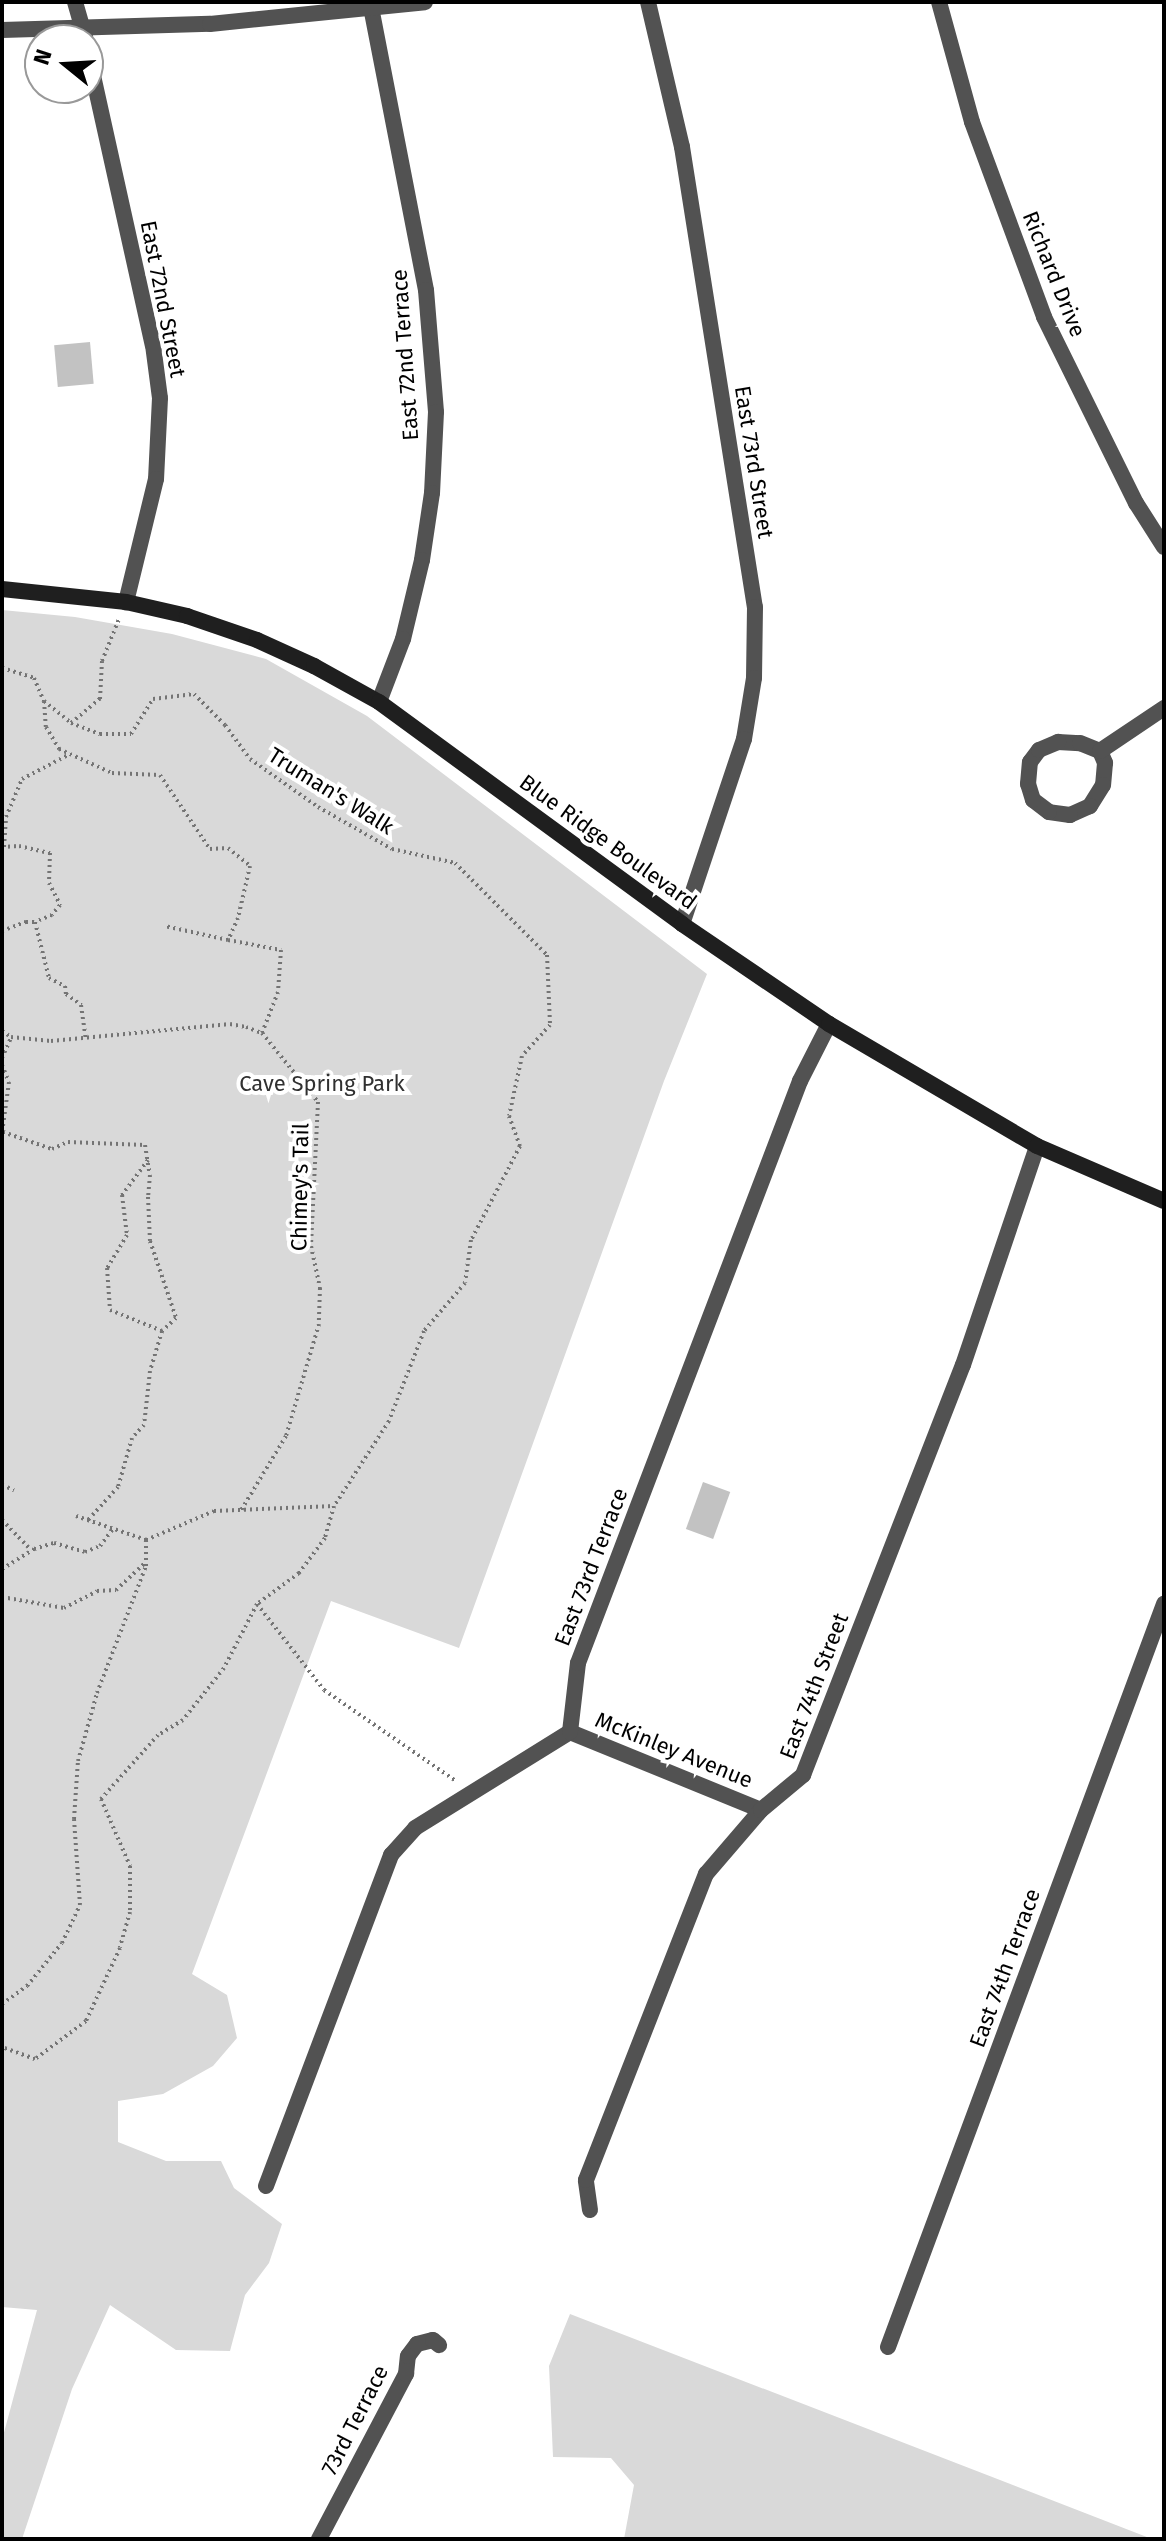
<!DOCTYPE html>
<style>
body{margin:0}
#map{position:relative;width:1166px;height:2541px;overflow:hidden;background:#fff;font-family:"Fira Sans",sans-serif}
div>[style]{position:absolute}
.green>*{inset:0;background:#d9d9d9}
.building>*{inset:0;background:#c2c2c2;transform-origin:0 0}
.path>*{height:4px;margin-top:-2px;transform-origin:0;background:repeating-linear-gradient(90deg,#747474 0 2px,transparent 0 6px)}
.street>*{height:16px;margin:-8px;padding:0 8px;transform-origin:8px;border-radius:8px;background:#525252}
.secondary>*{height:16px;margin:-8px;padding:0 8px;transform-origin:8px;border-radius:8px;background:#1f1f1f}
span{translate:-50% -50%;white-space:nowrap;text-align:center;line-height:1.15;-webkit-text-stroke:8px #fff;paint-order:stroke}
.street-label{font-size:22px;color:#000}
.park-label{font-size:22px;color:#303030}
.frame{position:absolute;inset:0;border:4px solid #000;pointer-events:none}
.north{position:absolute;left:24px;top:24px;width:80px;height:80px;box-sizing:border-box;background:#fff;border:2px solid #999;border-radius:50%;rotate:288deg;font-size:22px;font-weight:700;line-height:32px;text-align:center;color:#000}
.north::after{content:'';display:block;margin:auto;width:28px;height:36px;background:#000;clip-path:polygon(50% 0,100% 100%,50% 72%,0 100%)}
</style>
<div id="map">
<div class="green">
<i style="clip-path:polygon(2px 610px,75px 617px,172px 634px,266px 659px,367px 716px,707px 974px,664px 1081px,459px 1648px,331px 1601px,192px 1974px,227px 1995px,237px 2038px,213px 2066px,163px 2094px,118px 2101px,118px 2142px,166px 2161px,221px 2161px,234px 2188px,282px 2224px,269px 2263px,245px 2295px,230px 2351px,176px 2350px,110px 2305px,72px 2389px,22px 2539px,2px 2539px,2px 2440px,37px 2310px,2px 2307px)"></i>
<i style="clip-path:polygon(570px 2314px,1000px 2480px,1152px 2539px,624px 2539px,634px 2485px,611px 2458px,553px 2457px,549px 2366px)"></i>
</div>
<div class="building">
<i style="left:90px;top:342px;width:42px;height:36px;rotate:85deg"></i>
<i style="left:703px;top:1482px;width:29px;height:50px;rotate:20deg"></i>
</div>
<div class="path">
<i style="left:2px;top:668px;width:34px;rotate:17deg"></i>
<i style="left:34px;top:678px;width:25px;rotate:67deg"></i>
<i style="left:44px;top:701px;width:35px;rotate:39deg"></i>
<i style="left:71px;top:723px;width:31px;rotate:21deg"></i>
<i style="left:100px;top:734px;width:31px"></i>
<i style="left:131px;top:734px;width:41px;rotate:-57.8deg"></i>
<i style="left:153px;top:699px;width:41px;rotate:-7deg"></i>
<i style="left:194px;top:694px;width:44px;rotate:45deg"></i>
<i style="left:225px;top:725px;width:42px;rotate:53.7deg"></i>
<i style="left:250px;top:759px;width:83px;rotate:35.2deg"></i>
<i style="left:318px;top:807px;width:85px;rotate:29.6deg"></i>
<i style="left:392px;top:849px;width:65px;rotate:12.5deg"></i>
<i style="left:455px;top:863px;width:130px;rotate:45deg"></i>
<i style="left:547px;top:955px;width:70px;rotate:87.5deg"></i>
<i style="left:550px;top:1025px;width:42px;rotate:132.1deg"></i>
<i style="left:522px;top:1056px;width:61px;rotate:102.2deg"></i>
<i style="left:509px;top:1116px;width:32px;rotate:70deg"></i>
<i style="left:520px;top:1146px;width:106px;rotate:117.5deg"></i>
<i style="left:471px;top:1240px;width:43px;rotate:97.9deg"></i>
<i style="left:465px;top:1283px;width:63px;rotate:130.5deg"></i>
<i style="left:424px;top:1331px;width:97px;rotate:111.3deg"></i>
<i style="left:389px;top:1421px;width:101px;rotate:122.9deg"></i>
<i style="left:334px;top:1506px;width:33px;rotate:106deg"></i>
<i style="left:325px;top:1538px;width:44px;rotate:126.6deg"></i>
<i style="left:299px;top:1573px;width:52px;rotate:143.6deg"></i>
<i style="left:257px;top:1604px;width:72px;rotate:117.3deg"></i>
<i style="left:224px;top:1668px;width:66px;rotate:128.3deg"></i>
<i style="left:183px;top:1720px;width:29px;rotate:149deg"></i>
<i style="left:158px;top:1735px;width:86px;rotate:131.7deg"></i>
<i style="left:101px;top:1799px;width:73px;rotate:66.6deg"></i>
<i style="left:130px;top:1866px;width:46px;rotate:90deg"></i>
<i style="left:130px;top:1912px;width:37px;rotate:106deg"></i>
<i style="left:120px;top:1948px;width:81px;rotate:115deg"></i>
<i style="left:86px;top:2021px;width:64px;rotate:143.3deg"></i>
<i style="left:35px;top:2059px;width:35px;rotate:-160deg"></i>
<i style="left:44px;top:701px;width:26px;rotate:86deg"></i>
<i style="left:46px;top:727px;width:26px;rotate:59deg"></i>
<i style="left:59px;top:749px;width:58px;rotate:24.4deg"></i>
<i style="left:112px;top:773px;width:48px;rotate:2.4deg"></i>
<i style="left:160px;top:775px;width:89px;rotate:56deg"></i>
<i style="left:210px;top:849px;width:18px;rotate:-3deg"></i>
<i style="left:228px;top:848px;width:28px;rotate:39deg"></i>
<i style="left:250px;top:866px;width:53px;rotate:103deg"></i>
<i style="left:238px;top:918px;width:24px;rotate:114deg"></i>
<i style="left:228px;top:940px;width:65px;rotate:-167.5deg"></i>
<i style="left:71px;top:723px;width:38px;rotate:-40deg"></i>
<i style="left:100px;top:699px;width:38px;rotate:-87deg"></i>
<i style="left:102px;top:661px;width:45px;rotate:-68deg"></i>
<i style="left:2px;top:847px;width:17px;rotate:-3deg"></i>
<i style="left:19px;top:846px;width:32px;rotate:13deg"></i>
<i style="left:50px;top:853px;width:30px;rotate:92deg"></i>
<i style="left:49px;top:883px;width:25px;rotate:63deg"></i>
<i style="left:60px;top:905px;width:13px;rotate:129deg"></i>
<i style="left:52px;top:915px;width:18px;rotate:158deg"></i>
<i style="left:35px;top:922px;width:58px;rotate:76deg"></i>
<i style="left:49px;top:978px;width:18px;rotate:27deg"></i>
<i style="left:65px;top:986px;width:8px;rotate:83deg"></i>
<i style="left:66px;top:994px;width:19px;rotate:36deg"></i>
<i style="left:81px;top:1005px;width:35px;rotate:82deg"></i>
<i style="left:4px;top:847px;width:30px;rotate:-86deg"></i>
<i style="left:6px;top:817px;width:41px;rotate:-67.2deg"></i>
<i style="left:22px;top:779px;width:54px;rotate:-27.5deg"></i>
<i style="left:2px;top:931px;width:26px;rotate:-21deg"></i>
<i style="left:26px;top:922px;width:9px"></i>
<i style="left:228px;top:940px;width:54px;rotate:10.7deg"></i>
<i style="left:281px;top:950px;width:42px;rotate:94.1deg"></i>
<i style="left:278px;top:992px;width:44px;rotate:111.3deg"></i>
<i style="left:2px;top:1031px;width:11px;rotate:34deg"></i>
<i style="left:11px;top:1037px;width:40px;rotate:5.7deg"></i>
<i style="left:51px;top:1041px;width:180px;rotate:-5.4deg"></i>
<i style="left:230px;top:1024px;width:16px;rotate:11deg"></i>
<i style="left:246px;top:1027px;width:17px;rotate:21deg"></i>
<i style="left:262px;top:1033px;width:89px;rotate:50.9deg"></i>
<i style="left:318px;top:1102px;width:144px;rotate:92.8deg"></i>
<i style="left:311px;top:1246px;width:43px;rotate:77.9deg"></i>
<i style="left:320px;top:1288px;width:36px;rotate:92deg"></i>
<i style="left:319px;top:1324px;width:117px;rotate:106.4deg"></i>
<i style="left:286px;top:1436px;width:89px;rotate:121.2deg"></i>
<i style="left:2px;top:1058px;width:22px;rotate:-66deg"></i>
<i style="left:2px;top:1065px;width:18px;rotate:68deg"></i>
<i style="left:9px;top:1082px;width:51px;rotate:97.8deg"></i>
<i style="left:3px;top:1132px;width:52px;rotate:19.1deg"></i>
<i style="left:52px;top:1149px;width:17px;rotate:-24deg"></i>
<i style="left:68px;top:1142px;width:77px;rotate:2.2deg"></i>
<i style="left:145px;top:1145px;width:30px;rotate:81deg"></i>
<i style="left:150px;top:1175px;width:22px;rotate:95deg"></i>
<i style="left:148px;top:1197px;width:44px;rotate:87.4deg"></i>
<i style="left:150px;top:1241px;width:81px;rotate:71.3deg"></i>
<i style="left:176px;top:1318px;width:19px;rotate:137deg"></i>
<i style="left:162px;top:1331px;width:42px;rotate:106.7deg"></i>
<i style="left:150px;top:1371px;width:54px;rotate:96.3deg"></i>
<i style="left:144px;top:1425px;width:18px;rotate:133deg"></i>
<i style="left:132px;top:1438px;width:51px;rotate:105.9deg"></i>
<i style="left:118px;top:1487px;width:45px;rotate:132.3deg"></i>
<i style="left:148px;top:1160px;width:44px;rotate:126.6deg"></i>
<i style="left:122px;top:1195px;width:40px;rotate:82.9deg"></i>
<i style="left:127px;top:1235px;width:39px;rotate:121deg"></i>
<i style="left:107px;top:1268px;width:42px;rotate:85.9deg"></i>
<i style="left:110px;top:1310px;width:56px;rotate:22deg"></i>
<i style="left:2px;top:1485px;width:13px;rotate:23deg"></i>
<i style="left:76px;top:1516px;width:74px;rotate:18.9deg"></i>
<i style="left:146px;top:1540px;width:74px;rotate:-23.1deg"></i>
<i style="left:214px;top:1511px;width:120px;rotate:-2.4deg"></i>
<i style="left:2px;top:1520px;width:42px;rotate:46deg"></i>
<i style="left:2px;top:1569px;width:38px;rotate:-32deg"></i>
<i style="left:34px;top:1549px;width:21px;rotate:-17deg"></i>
<i style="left:54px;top:1543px;width:32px;rotate:16deg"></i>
<i style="left:85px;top:1552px;width:16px;rotate:-22deg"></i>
<i style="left:100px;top:1546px;width:21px;rotate:-53deg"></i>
<i style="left:2px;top:1588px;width:6px;rotate:90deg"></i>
<i style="left:2px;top:1597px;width:63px;rotate:10.1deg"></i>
<i style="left:64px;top:1608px;width:37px;rotate:-27deg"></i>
<i style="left:97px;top:1591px;width:19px;rotate:-3deg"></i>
<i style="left:116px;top:1590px;width:41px;rotate:-43deg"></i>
<i style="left:257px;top:1604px;width:109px;rotate:52.1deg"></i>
<i style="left:324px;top:1690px;width:160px;rotate:34.6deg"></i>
<i style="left:2px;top:2004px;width:31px;rotate:-36deg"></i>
<i style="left:27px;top:1986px;width:55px;rotate:-50.9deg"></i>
<i style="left:62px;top:1943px;width:42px;rotate:-64.7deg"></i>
<i style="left:80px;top:1905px;width:86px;rotate:-94deg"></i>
<i style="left:74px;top:1819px;width:58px;rotate:-86.1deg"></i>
<i style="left:78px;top:1761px;width:71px;rotate:-74.4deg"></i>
<i style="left:97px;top:1693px;width:136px;rotate:-68.9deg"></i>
<i style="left:146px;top:1566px;width:26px;rotate:-90deg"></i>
</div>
<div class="street">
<i style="left:75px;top:2px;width:37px;rotate:74deg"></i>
<i style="left:370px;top:2px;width:293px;rotate:79deg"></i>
<i style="left:426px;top:290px;width:122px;rotate:85.3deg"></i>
<i style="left:436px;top:412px;width:81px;rotate:92.8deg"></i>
<i style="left:432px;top:493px;width:68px;rotate:98.5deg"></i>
<i style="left:422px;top:560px;width:81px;rotate:103.5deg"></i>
<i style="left:403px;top:639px;width:67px;rotate:110.9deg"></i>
<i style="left:648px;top:2px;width:149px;rotate:76.8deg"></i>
<i style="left:682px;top:147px;width:466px;rotate:81deg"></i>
<i style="left:755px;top:607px;width:71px;rotate:90.8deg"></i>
<i style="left:754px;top:678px;width:62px;rotate:99.3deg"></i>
<i style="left:744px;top:739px;width:195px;rotate:108.5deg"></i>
<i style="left:939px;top:2px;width:124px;rotate:74.6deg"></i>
<i style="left:972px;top:122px;width:208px;rotate:69.7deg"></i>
<i style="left:1044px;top:317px;width:208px;rotate:63.7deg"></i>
<i style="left:1136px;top:503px;width:52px;rotate:57.5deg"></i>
<i style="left:2px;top:30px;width:208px;rotate:-1.7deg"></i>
<i style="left:210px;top:24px;width:216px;rotate:-5.8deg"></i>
<i style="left:88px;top:53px;width:299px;rotate:77.5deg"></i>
<i style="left:153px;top:345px;width:53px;rotate:82.5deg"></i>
<i style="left:160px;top:398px;width:81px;rotate:92.8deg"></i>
<i style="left:156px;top:479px;width:127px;rotate:103.7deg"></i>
<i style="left:1058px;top:742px;width:22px;rotate:3deg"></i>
<i style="left:1080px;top:743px;width:22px;rotate:22deg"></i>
<i style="left:1100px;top:751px;width:13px;rotate:67deg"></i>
<i style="left:1105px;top:763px;width:22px;rotate:95deg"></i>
<i style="left:1103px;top:785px;width:25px;rotate:122deg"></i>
<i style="left:1090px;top:806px;width:22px;rotate:156deg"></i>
<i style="left:1070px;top:815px;width:21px;rotate:-172deg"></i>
<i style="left:1049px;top:812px;width:20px;rotate:-143deg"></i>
<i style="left:1033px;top:800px;width:17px;rotate:-107deg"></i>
<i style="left:1028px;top:784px;width:22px;rotate:-85deg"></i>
<i style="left:1030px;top:762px;width:15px;rotate:-53deg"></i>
<i style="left:1039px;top:750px;width:21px;rotate:-23deg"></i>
<i style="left:1100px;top:751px;width:77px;rotate:-33.9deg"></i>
<i style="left:570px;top:1732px;width:206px;rotate:22.2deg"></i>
<i style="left:266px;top:2186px;width:354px;rotate:-69.3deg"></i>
<i style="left:391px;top:1855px;width:36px;rotate:-48deg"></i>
<i style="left:415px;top:1828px;width:182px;rotate:-31.8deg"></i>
<i style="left:570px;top:1732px;width:69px;rotate:-83.4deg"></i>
<i style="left:578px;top:1663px;width:623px;rotate:-69.12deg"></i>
<i style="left:800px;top:1081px;width:64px;rotate:-63deg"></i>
<i style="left:590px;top:2210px;width:30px;rotate:-98deg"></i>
<i style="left:586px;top:2180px;width:329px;rotate:-68.6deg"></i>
<i style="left:706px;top:1874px;width:84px;rotate:-49.3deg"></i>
<i style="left:761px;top:1810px;width:55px;rotate:-39.8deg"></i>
<i style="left:803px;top:1775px;width:440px;rotate:-68.7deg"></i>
<i style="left:963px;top:1365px;width:231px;rotate:-71.3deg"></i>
<i style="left:888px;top:2347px;width:793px;rotate:-69.62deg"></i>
<i style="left:319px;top:2539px;width:187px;rotate:-62.2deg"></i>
<i style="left:406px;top:2374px;width:18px;rotate:-84deg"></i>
<i style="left:408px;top:2356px;width:15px;rotate:-53deg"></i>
<i style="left:417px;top:2344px;width:16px;rotate:-14deg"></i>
<i style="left:433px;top:2340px;width:8px;rotate:40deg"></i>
</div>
<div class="secondary">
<i style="left:2px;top:589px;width:125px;rotate:6deg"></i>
<i style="left:126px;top:602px;width:63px;rotate:12.9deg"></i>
<i style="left:187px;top:616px;width:74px;rotate:18.9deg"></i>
<i style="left:257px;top:640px;width:63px;rotate:24.5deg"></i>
<i style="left:314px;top:666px;width:74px;rotate:29deg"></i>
<i style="left:379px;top:702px;width:376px;rotate:36.2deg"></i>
<i style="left:682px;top:924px;width:178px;rotate:34.2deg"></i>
<i style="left:829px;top:1024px;width:241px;rotate:30.4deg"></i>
<i style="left:1037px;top:1146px;width:138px;rotate:23.4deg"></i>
</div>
<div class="street-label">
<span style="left:1054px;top:274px;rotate:68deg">Richard Drive</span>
<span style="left:163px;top:299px;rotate:79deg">East 72nd Street</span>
<span style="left:405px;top:355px;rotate:-94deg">East 72nd Terrace</span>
<span style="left:754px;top:462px;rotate:81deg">East 73rd Street</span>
<span style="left:331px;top:791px;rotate:32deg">Truman's Walk</span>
<span style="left:608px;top:842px;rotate:36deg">Blue Ridge Boulevard</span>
<span style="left:300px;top:1187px;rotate:-89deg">Chimey's Tail</span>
<span style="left:591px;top:1567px;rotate:-69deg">East 73rd Terrace</span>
<span style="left:814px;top:1686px;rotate:-69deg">East 74th Street</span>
<span style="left:674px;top:1750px;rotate:22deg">McKinley Avenue</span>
<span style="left:1005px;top:1968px;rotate:-70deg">East 74th Terrace</span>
<span style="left:355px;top:2420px;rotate:-63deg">73rd Terrace</span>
</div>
<div class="park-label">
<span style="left:322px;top:1084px">Cave Spring Park</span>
</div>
<div class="frame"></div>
<div class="north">N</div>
</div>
